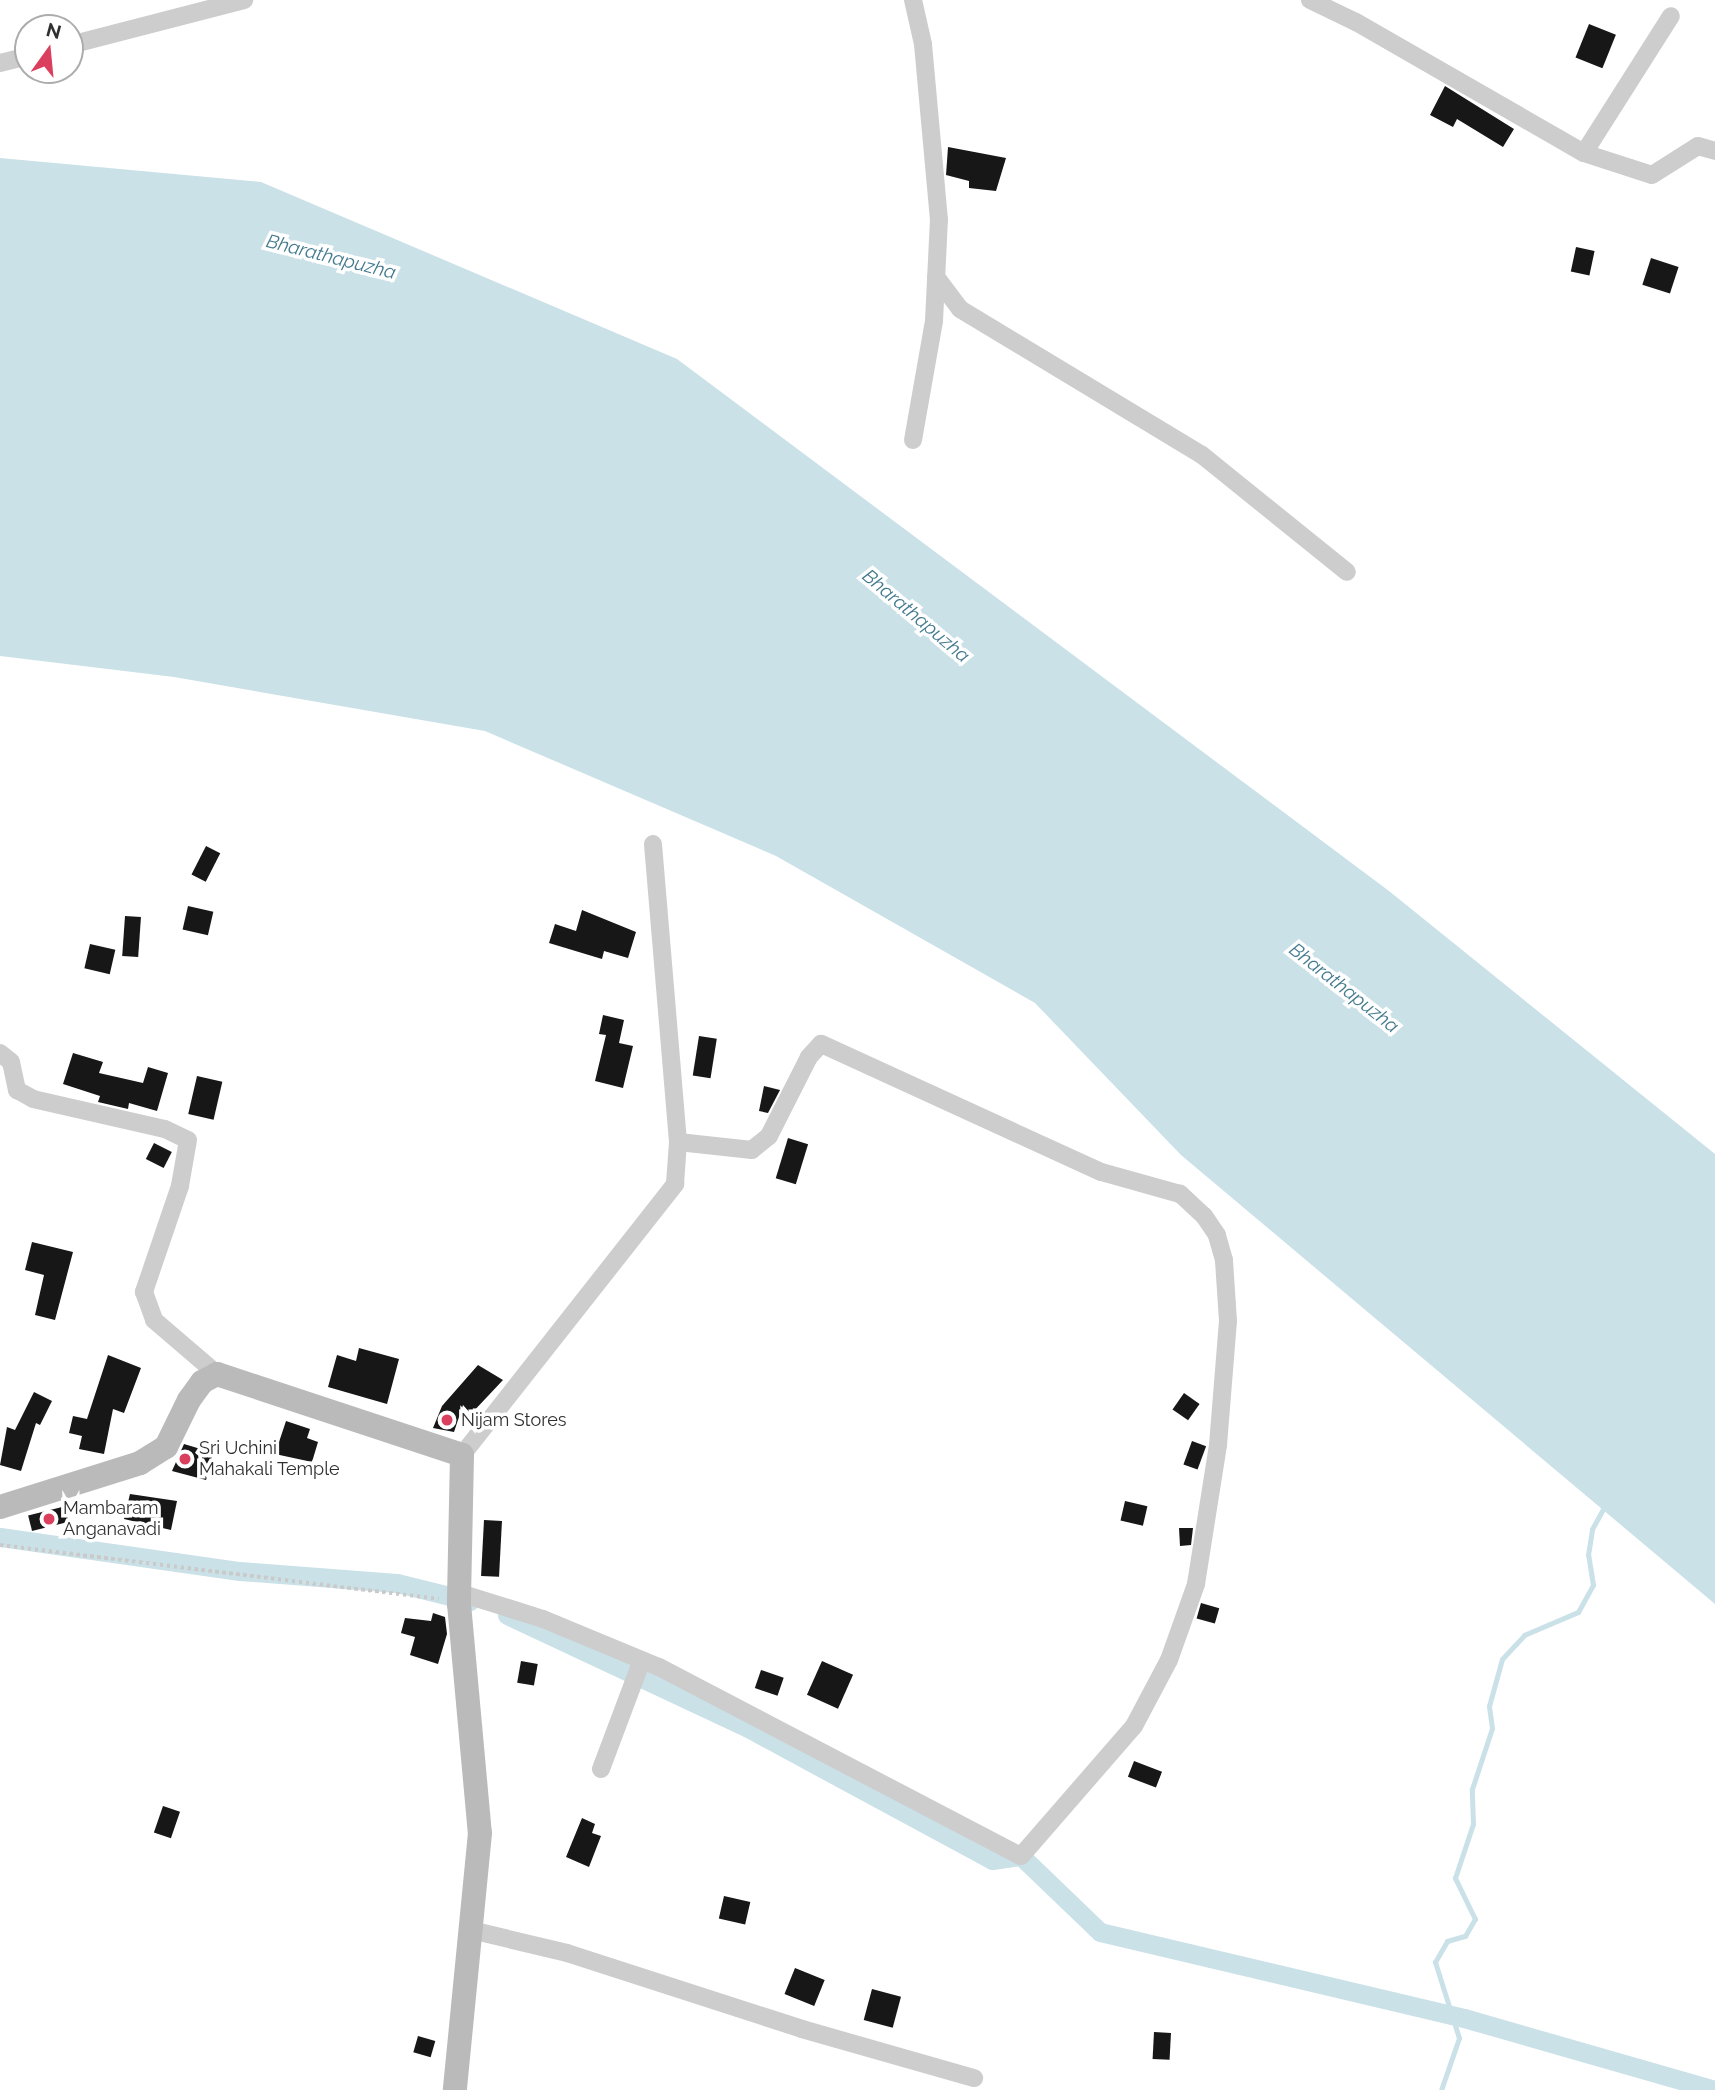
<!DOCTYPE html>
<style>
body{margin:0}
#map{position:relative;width:1715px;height:2090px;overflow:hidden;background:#fff;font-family:Raleway,sans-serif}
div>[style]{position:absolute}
.water>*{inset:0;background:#cae1e8}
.stream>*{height:5px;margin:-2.5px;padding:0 2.5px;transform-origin:2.5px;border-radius:2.5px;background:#cae1e8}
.canal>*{height:19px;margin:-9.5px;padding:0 9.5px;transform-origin:9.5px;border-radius:9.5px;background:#cae1e8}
.building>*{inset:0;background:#171717;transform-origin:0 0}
.path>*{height:3.5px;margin-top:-1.75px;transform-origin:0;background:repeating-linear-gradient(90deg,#cacaca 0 3.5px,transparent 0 7px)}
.street>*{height:18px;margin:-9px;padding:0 9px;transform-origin:9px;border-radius:9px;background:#cdcdcd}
.secondary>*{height:24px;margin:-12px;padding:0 12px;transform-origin:12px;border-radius:12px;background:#bababa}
.dots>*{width:19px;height:19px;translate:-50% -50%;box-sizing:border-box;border:4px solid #fff;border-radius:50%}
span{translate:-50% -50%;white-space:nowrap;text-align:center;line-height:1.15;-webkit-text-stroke:7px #fff;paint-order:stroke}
.poi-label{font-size:18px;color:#303030}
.left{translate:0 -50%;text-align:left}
.water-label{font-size:19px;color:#437a8e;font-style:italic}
.north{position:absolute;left:14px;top:14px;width:70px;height:70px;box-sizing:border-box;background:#fff;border:2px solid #acacac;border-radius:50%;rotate:15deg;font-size:19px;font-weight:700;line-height:28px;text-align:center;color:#303030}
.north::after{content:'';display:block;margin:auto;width:24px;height:32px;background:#da3f5e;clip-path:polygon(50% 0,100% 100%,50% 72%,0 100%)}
</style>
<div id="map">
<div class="water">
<i style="clip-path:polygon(0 158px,261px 182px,677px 359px,1389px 891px,1715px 1154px,1715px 1604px,1181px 1155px,1035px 1003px,776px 856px,485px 731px,174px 677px,0 656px)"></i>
</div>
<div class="stream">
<i style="left:1441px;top:2090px;width:55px;rotate:-70.9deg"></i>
<i style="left:1459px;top:2038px;width:80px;rotate:-107.5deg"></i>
<i style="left:1435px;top:1962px;width:24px;rotate:-60deg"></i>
<i style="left:1447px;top:1941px;width:19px;rotate:-16deg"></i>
<i style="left:1465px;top:1936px;width:20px;rotate:-60deg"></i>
<i style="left:1475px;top:1919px;width:46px;rotate:-116deg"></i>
<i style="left:1455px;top:1878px;width:57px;rotate:-71.6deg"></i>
<i style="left:1473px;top:1824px;width:35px;rotate:-92deg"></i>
<i style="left:1472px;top:1789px;width:64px;rotate:-71.8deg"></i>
<i style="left:1492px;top:1728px;width:22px;rotate:-98deg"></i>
<i style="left:1489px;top:1706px;width:49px;rotate:-74.5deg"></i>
<i style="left:1502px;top:1659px;width:33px;rotate:-47deg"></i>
<i style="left:1524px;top:1635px;width:59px;rotate:-23.1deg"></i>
<i style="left:1578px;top:1612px;width:31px;rotate:-61deg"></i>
<i style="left:1593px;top:1585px;width:30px;rotate:-99deg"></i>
<i style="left:1588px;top:1555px;width:26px;rotate:-81deg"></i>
<i style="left:1592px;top:1529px;width:26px;rotate:-61deg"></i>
</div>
<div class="canal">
<i style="left:0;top:1537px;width:242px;rotate:8.1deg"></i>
<i style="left:240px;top:1571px;width:157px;rotate:4.4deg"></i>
<i style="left:397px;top:1583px;width:75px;rotate:13.9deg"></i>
<i style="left:507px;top:1615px;width:266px;rotate:25.1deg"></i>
<i style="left:748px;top:1728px;width:277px;rotate:28.4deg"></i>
<i style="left:992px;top:1860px;width:29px;rotate:-8deg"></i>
<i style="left:1021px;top:1856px;width:110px;rotate:43.9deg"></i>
<i style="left:1100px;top:1932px;width:374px;rotate:13.3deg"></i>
<i style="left:1464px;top:2018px;width:261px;rotate:16deg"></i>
</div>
<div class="building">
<i style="left:1589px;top:24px;width:29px;height:36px;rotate:22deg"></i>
<i style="clip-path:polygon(1445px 86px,1514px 129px,1503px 147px,1457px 119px,1453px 127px,1430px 115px)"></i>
<i style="clip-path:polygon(948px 147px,1006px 158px,996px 191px,969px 188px,969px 181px,946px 175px)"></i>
<i style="left:1576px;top:247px;width:19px;height:25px;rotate:12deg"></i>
<i style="left:1651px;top:258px;width:29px;height:28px;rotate:18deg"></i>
<i style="left:206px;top:846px;width:16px;height:32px;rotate:27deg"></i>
<i style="left:188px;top:906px;width:26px;height:24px;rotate:13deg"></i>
<i style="clip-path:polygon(582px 910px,636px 932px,628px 958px,604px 951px,602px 959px,549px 943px,555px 924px,576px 931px)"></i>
<i style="left:125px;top:916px;width:16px;height:40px;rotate:4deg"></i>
<i style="left:90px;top:944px;width:26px;height:25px;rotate:13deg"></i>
<i style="clip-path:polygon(603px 1015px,624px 1020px,619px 1043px,633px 1046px,623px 1088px,595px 1081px,606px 1035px,599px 1034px)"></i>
<i style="left:699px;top:1036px;width:18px;height:40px;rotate:9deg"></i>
<i style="clip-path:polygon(73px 1053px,103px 1062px,99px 1073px,143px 1083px,148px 1067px,168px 1073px,157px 1111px,129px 1103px,128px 1109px,98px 1102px,100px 1096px,63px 1084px)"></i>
<i style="left:197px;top:1076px;width:26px;height:39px;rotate:13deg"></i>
<i style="clip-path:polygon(764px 1086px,780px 1090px,768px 1113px,759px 1111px)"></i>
<i style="left:788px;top:1138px;width:21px;height:42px;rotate:17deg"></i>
<i style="left:154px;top:1143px;width:20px;height:18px;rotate:27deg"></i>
<i style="clip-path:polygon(32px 1242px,73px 1252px,55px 1320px,35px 1315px,44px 1275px,25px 1270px)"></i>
<i style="clip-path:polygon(359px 1348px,399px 1359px,387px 1404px,328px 1387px,337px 1355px,356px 1361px)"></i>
<i style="clip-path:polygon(108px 1355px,141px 1368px,124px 1413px,113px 1409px,104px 1454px,79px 1449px,82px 1436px,69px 1433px,73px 1416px,87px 1419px)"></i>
<i style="clip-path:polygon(478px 1365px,503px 1380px,471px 1414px,463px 1405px,454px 1432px,433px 1428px,442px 1406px)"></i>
<i style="clip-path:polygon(34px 1392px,52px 1401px,40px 1425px,36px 1423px,21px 1471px,0 1465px,7px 1427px,15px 1430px)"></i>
<i style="left:1184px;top:1393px;width:19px;height:20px;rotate:35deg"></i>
<i style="clip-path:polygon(286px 1421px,310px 1429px,307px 1438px,318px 1442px,312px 1462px,275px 1454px)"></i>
<i style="left:1192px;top:1441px;width:15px;height:25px;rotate:20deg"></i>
<i style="clip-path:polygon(184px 1444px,214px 1453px,206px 1480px,172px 1471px)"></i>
<i style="clip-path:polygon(130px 1494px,177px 1501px,171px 1530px,124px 1519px)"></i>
<i style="left:1125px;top:1501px;width:23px;height:20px;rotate:13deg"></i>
<i style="left:66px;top:1506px;width:16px;height:39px;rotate:76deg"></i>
<i style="left:484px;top:1520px;width:18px;height:56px;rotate:3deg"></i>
<i style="clip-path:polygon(1179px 1528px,1193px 1528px,1191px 1545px,1180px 1546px)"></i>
<i style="left:1201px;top:1603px;width:19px;height:16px;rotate:16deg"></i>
<i style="clip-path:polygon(433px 1613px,445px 1617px,447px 1634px,438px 1664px,410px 1655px,415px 1637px,401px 1633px,405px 1618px,431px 1621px)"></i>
<i style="left:521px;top:1661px;width:17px;height:22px;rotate:10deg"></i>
<i style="left:822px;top:1661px;width:34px;height:37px;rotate:24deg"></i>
<i style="left:761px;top:1670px;width:24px;height:19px;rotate:19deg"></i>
<i style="left:1134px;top:1761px;width:30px;height:17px;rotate:21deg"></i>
<i style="left:163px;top:1806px;width:18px;height:28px;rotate:19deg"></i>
<i style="clip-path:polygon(582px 1818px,595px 1824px,592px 1833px,601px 1836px,589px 1867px,566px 1857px)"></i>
<i style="left:724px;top:1896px;width:27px;height:23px;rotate:13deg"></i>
<i style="left:795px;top:1968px;width:32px;height:28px;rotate:22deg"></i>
<i style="left:872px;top:1989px;width:30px;height:32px;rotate:15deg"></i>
<i style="left:1154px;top:2032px;width:17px;height:27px;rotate:3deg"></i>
<i style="left:418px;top:2036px;width:18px;height:17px;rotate:16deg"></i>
</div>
<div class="path">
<i style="left:0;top:1545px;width:442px;rotate:7deg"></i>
</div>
<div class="street">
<i style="left:1310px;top:0;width:51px;rotate:25.6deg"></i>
<i style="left:1356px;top:22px;width:263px;rotate:29.9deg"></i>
<i style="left:1584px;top:153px;width:71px;rotate:17.9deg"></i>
<i style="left:1652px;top:175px;width:54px;rotate:-32.2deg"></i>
<i style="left:1698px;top:146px;width:18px;rotate:16deg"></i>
<i style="left:70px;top:45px;width:180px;rotate:-14.5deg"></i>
<i style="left:0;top:63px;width:29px;rotate:-14deg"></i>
<i style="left:1584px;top:153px;width:162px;rotate:-57.6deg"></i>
<i style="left:936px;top:277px;width:40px;rotate:53deg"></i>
<i style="left:960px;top:309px;width:283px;rotate:31.1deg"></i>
<i style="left:1202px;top:455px;width:186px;rotate:38.9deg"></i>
<i style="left:913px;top:440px;width:121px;rotate:-80deg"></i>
<i style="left:934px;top:321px;width:101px;rotate:-87.2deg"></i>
<i style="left:939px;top:220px;width:177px;rotate:-95.2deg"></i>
<i style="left:923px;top:44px;width:45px;rotate:-102.8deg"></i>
<i style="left:0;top:1053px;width:14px;rotate:39deg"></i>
<i style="left:11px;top:1062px;width:29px;rotate:78deg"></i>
<i style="left:17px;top:1090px;width:18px;rotate:29deg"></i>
<i style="left:33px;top:1099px;width:135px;rotate:12.8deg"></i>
<i style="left:165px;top:1129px;width:25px;rotate:26deg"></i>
<i style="left:188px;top:1140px;width:47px;rotate:99.9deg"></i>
<i style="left:180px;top:1186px;width:112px;rotate:108.8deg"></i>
<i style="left:144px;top:1292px;width:30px;rotate:70deg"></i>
<i style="left:154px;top:1320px;width:83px;rotate:40.6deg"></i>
<i style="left:462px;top:1455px;width:345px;rotate:-51.8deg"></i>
<i style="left:675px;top:1184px;width:42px;rotate:-85.9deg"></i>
<i style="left:678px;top:1142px;width:299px;rotate:-94.8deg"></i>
<i style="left:460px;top:1593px;width:87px;rotate:17.4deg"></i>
<i style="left:543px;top:1619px;width:126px;rotate:22.5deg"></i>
<i style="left:659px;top:1667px;width:408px;rotate:27.6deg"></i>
<i style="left:1021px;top:1856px;width:172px;rotate:-49deg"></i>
<i style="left:1134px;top:1726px;width:75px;rotate:-62.1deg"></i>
<i style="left:1169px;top:1660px;width:81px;rotate:-70.4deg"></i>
<i style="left:1196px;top:1584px;width:141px;rotate:-81deg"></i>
<i style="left:1218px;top:1445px;width:124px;rotate:-85.4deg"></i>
<i style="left:1228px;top:1321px;width:61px;rotate:-93.8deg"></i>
<i style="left:1224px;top:1260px;width:26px;rotate:-106deg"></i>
<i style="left:1217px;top:1235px;width:23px;rotate:-124deg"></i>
<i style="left:1204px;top:1216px;width:33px;rotate:-137deg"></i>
<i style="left:1180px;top:1194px;width:82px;rotate:-164.4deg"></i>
<i style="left:1101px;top:1172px;width:308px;rotate:-155.4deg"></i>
<i style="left:821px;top:1044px;width:18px;rotate:133deg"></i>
<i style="left:809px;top:1057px;width:89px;rotate:116.9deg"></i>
<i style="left:769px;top:1136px;width:22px;rotate:141deg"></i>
<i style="left:752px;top:1150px;width:74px;rotate:-173.8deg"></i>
<i style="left:601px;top:1769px;width:116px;rotate:-69.4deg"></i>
<i style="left:471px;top:1930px;width:99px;rotate:13.5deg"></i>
<i style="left:567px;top:1953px;width:247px;rotate:17.9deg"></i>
<i style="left:802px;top:2029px;width:179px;rotate:15.9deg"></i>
</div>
<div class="secondary">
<i style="left:0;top:1507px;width:147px;rotate:-17.4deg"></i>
<i style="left:140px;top:1463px;width:31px;rotate:-32deg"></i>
<i style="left:166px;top:1447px;width:52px;rotate:-63.9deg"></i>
<i style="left:189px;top:1400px;width:22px;rotate:-54deg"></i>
<i style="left:202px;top:1382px;width:17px;rotate:-28deg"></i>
<i style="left:217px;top:1374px;width:258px;rotate:18.3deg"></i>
<i style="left:462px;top:1455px;width:149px;rotate:91.2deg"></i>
<i style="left:459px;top:1604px;width:230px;rotate:84.8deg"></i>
<i style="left:480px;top:1833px;width:258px;rotate:95.6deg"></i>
</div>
<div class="dots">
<i style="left:447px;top:1420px;background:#da3f5e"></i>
<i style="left:185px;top:1459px;background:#da3f5e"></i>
<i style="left:49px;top:1519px;background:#da3f5e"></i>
</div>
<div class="poi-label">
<span class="left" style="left:461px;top:1420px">Nijam Stores</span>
<span class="left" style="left:199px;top:1459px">Sri Uchini<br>Mahakali Temple</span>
<span class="left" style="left:63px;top:1519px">Mambaram<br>Anganavadi</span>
</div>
<div class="water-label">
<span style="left:331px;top:257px;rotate:14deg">Bharathapuzha</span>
<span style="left:916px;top:616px;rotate:40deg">Bharathapuzha</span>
<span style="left:1344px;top:988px;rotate:38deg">Bharathapuzha</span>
</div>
<div class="north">N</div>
</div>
